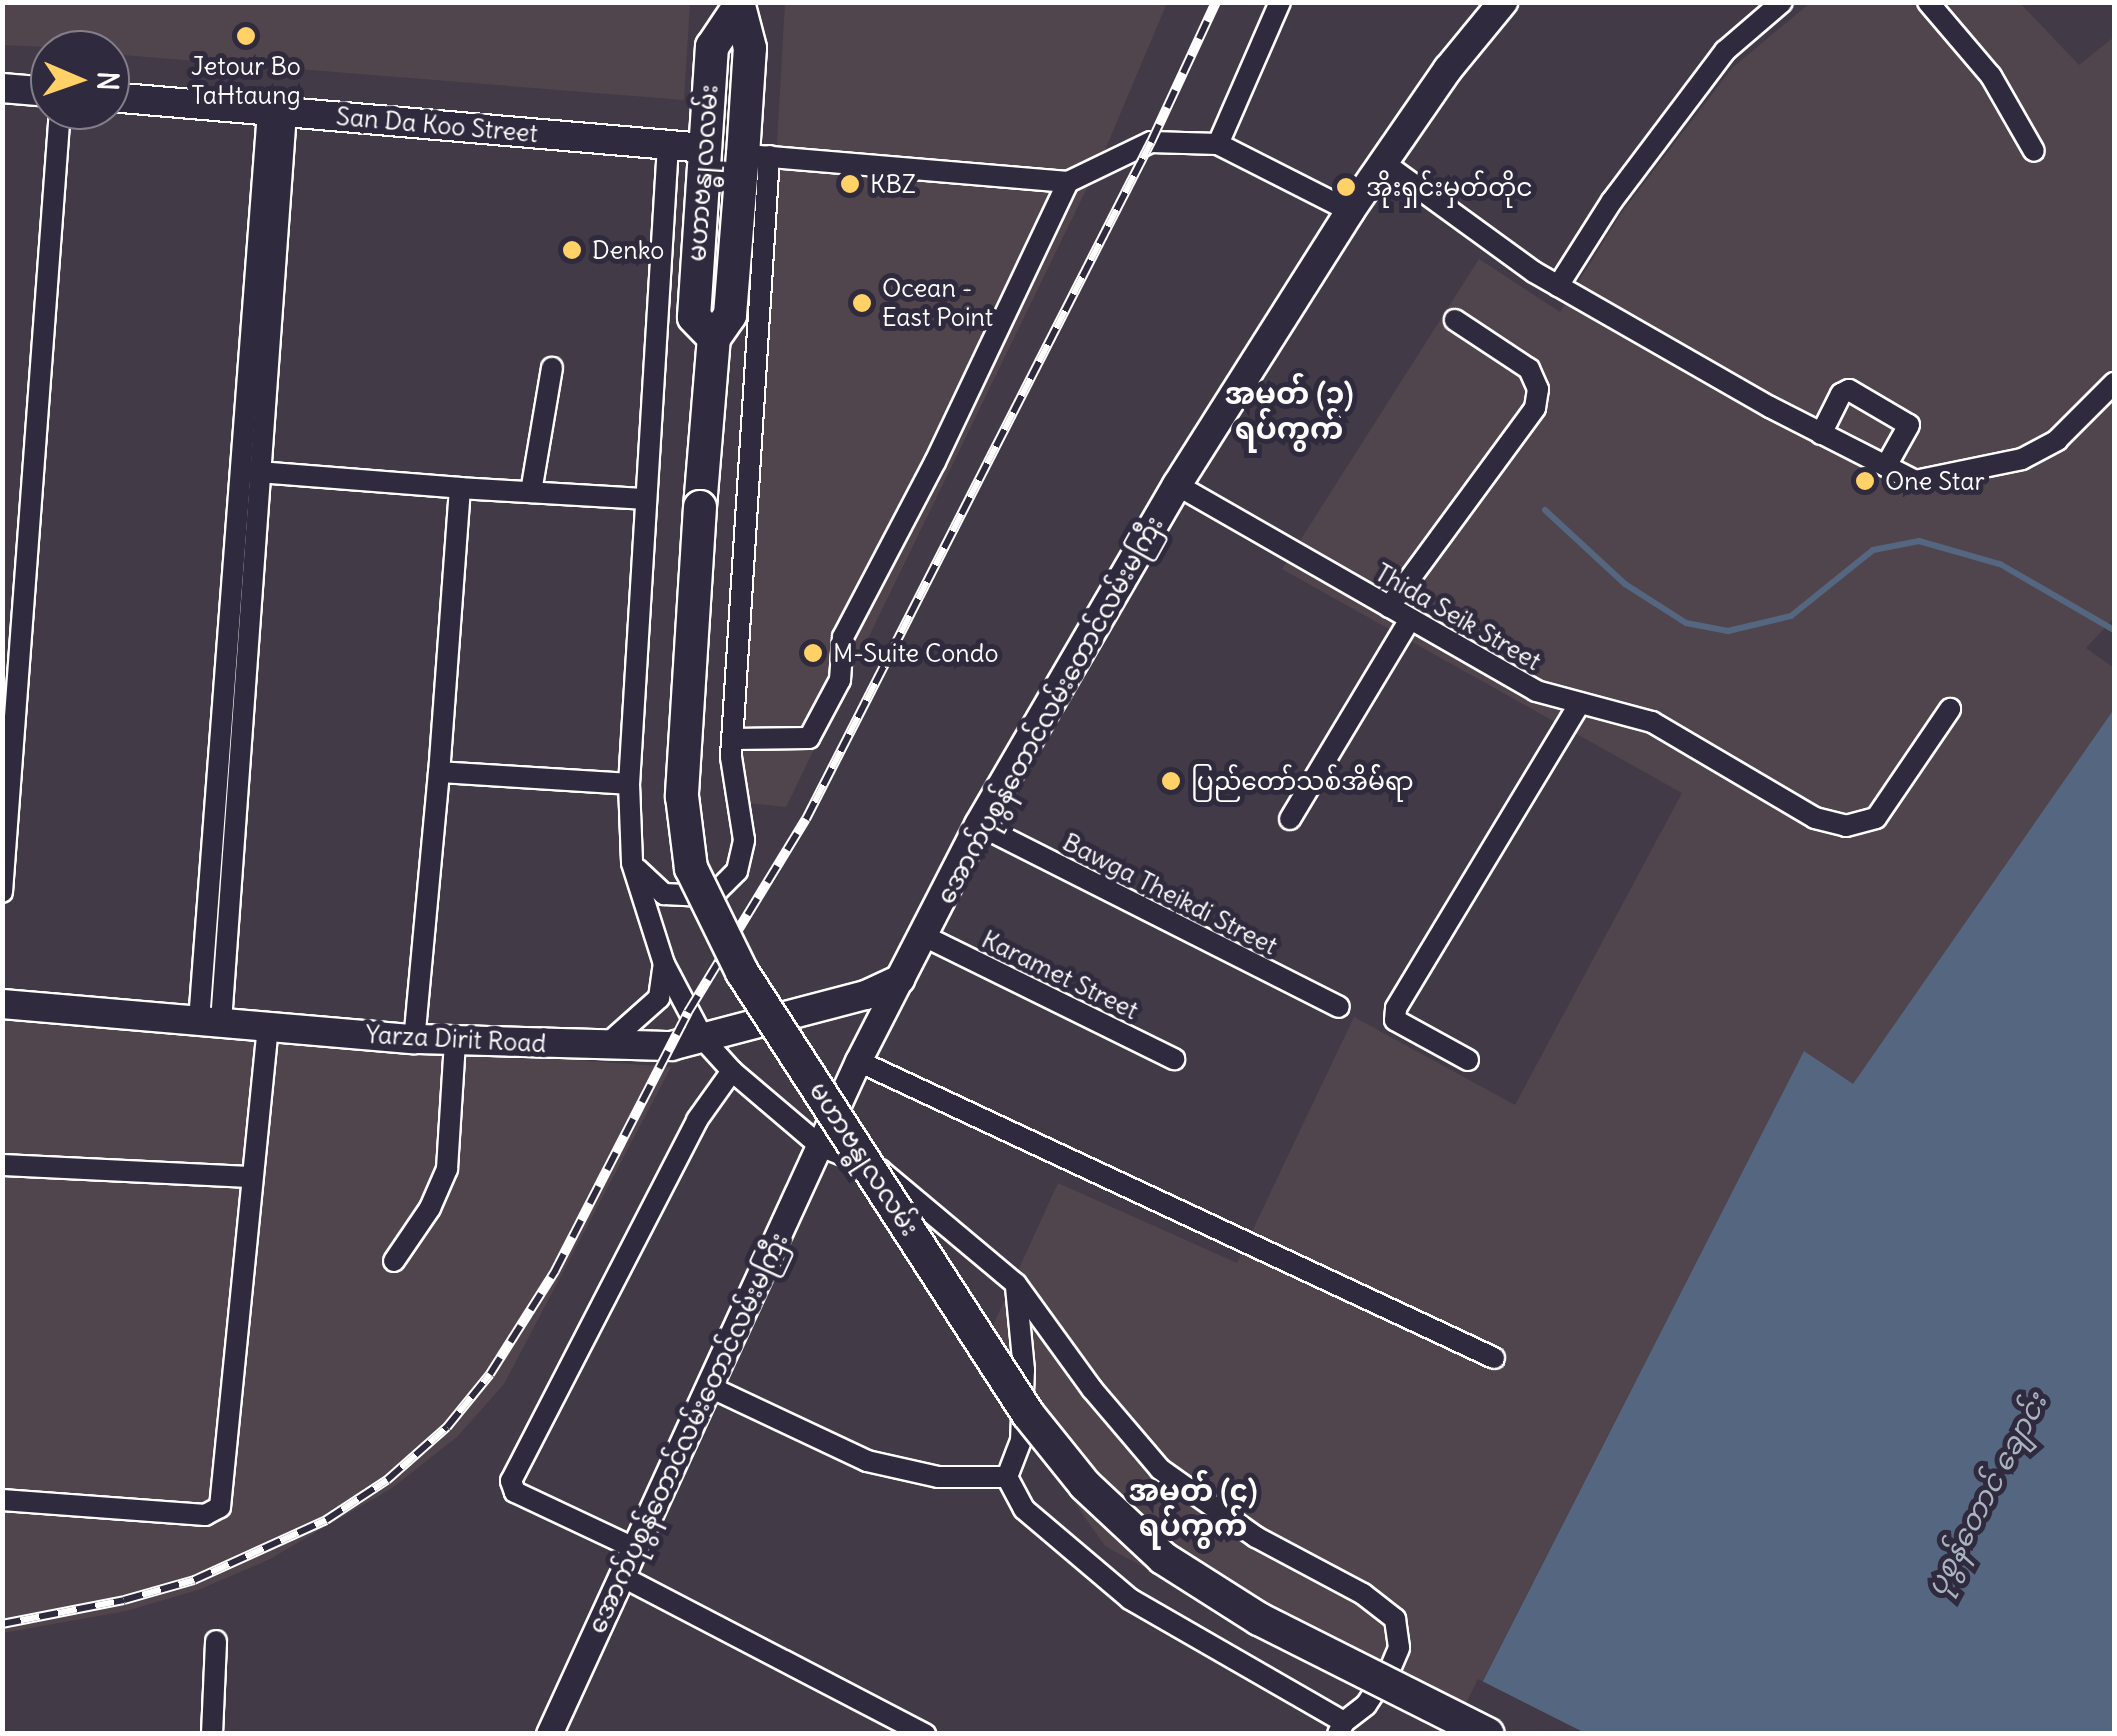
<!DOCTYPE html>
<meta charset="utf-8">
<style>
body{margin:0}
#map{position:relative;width:2117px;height:1736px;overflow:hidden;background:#423a46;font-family:Delius,"Noto Sans Myanmar",sans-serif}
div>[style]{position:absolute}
.built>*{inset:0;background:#50454d}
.water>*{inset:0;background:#556780}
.pier>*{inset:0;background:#423a46}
.stream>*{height:6px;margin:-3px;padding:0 3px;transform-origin:3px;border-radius:3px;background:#556780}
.roads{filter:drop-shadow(2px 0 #fff) drop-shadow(-2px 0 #fff) drop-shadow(0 2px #fff) drop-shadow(0 -2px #fff)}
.minor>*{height:20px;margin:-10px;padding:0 10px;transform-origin:10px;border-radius:10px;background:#2f2a3d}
.tertiary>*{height:25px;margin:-12.5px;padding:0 12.5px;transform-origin:12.5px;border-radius:12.5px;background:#2f2a3d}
.secondary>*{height:28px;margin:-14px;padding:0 14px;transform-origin:14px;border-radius:14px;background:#2f2a3d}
.primary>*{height:32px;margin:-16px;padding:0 16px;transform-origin:16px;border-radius:16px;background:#2f2a3d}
.rail>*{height:10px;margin-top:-5px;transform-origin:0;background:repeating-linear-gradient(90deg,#2f2a3d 0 19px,#fff 0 38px);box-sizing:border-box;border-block:2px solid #fff}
.bridges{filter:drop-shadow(2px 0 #fff) drop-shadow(-2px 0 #fff) drop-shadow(0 2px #fff) drop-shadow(0 -2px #fff)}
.primary-bridge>*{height:32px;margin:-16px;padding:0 16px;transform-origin:16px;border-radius:16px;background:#2f2a3d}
.dots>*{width:28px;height:28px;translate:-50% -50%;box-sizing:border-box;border:5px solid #2f2a3d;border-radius:50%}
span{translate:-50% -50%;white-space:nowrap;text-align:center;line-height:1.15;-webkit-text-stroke:10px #2f2a3d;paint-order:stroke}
.poi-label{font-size:25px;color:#fff}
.left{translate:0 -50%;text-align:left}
.street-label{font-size:25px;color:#fff}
.water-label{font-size:28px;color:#aab3c0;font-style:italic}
.quarter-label{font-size:30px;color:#fff;font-weight:700}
.frame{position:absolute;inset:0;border:5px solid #fff;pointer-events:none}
.north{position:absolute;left:30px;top:30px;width:100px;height:100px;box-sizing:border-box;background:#2f2a3d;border:2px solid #827f8b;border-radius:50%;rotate:92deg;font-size:28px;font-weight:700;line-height:40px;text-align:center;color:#fff}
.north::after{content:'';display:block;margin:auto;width:35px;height:45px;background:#ffd166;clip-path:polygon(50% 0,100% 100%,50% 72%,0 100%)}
</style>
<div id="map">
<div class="built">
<i style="clip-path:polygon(2px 3px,690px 3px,684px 100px,110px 54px,110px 50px,3px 45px)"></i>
<i style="clip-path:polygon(785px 3px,1167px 3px,1102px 157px,786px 807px,748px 803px,742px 756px)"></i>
<i style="clip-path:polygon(1810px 3px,2020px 3px,2079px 65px,2114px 37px,2114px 618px,2086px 648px,2114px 668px,2114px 709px,1853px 1085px,1804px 1051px,1456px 1733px,1447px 1733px,1105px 1546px,976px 1363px,1058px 1183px,1237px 1263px,1354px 1017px,1515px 1105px,1682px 793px,1282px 569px,1479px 259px,1560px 312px,1622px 212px,1732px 68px)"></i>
<i style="clip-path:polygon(2px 1019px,671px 1067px,504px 1384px,457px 1437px,392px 1488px,268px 1560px,198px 1590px,126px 1611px,3px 1633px)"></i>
</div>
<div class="water">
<i style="clip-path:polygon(2114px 709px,2114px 1733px,1456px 1734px,1804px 1051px,1853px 1084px)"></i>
</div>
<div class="pier">
<i style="clip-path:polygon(1478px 1679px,1587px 1734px,1451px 1734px)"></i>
</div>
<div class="stream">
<i style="left:1545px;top:510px;width:109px;rotate:42.8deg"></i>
<i style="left:1625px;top:584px;width:72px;rotate:32.6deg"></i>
<i style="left:1686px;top:623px;width:43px;rotate:10.8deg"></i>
<i style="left:1728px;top:631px;width:65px;rotate:-13.4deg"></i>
<i style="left:1791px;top:616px;width:105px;rotate:-38.8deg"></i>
<i style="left:1873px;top:550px;width:47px;rotate:-11.1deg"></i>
<i style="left:1919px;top:541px;width:84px;rotate:15.9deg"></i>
<i style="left:2000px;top:564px;width:132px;rotate:30.1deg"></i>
</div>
<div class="roads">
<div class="minor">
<i style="left:1928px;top:2px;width:97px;rotate:49.6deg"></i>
<i style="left:1991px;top:76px;width:86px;rotate:60.2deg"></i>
<i style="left:1218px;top:144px;width:155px;rotate:-66.4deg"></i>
<i style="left:668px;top:145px;width:640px;rotate:93.49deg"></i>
<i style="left:629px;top:784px;width:79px;rotate:87.8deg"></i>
<i style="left:632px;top:863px;width:106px;rotate:72.4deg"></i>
<i style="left:664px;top:964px;width:86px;rotate:62.2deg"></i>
<i style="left:704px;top:1040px;width:42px;rotate:47.9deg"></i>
<i style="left:732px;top:1071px;width:116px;rotate:40.4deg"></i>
<i style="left:820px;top:1146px;width:65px;rotate:21.8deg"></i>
<i style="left:880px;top:1170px;width:177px;rotate:40deg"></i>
<i style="left:1016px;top:1284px;width:130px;rotate:54.1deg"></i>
<i style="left:1092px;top:1389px;width:105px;rotate:49.6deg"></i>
<i style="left:1160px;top:1469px;width:118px;rotate:35.3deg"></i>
<i style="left:1256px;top:1537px;width:121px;rotate:28deg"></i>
<i style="left:1363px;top:1594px;width:41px;rotate:38deg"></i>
<i style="left:1395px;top:1619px;width:29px;rotate:82deg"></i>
<i style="left:1399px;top:1648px;width:23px;rotate:113deg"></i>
<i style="left:1390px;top:1669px;width:43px;rotate:123.7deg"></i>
<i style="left:1366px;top:1705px;width:28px;rotate:142deg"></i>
<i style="left:1344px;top:1722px;width:13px;rotate:117deg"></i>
<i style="left:759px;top:156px;width:310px;rotate:4.8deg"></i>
<i style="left:1068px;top:182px;width:92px;rotate:-25.7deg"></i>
<i style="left:1151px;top:142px;width:67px;rotate:1.7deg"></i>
<i style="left:1218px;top:144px;width:148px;rotate:26.9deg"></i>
<i style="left:1384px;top:163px;width:185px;rotate:36deg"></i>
<i style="left:1534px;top:272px;width:272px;rotate:29.8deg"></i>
<i style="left:1770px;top:407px;width:163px;rotate:27deg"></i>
<i style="left:1915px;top:481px;width:109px;rotate:-11.6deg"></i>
<i style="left:2022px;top:459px;width:40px;rotate:-28deg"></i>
<i style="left:2057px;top:440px;width:81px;rotate:-45deg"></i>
<i style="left:1558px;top:286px;width:101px;rotate:-57.6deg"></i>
<i style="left:1612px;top:201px;width:188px;rotate:-53deg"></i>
<i style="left:1725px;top:51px;width:75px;rotate:-40.7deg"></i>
<i style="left:1821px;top:434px;width:45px;rotate:-63.4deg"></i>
<i style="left:1841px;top:394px;width:9px;rotate:-27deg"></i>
<i style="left:1849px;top:390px;width:69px;rotate:30.3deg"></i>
<i style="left:1909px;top:425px;width:47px;rotate:119.3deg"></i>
<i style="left:246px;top:471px;width:215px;rotate:4.5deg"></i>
<i style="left:460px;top:488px;width:285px;rotate:94.2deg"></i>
<i style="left:439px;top:772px;width:268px;rotate:95.3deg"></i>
<i style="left:1177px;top:485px;width:414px;rotate:29.8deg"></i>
<i style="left:1536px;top:691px;width:120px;rotate:15deg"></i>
<i style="left:1652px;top:722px;width:189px;rotate:30.5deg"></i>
<i style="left:1815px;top:818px;width:32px;rotate:14deg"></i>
<i style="left:1846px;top:826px;width:31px;rotate:-15deg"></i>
<i style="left:1876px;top:818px;width:132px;rotate:-55.8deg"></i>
<i style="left:460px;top:488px;width:186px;rotate:3.4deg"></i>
<i style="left:531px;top:492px;width:126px;rotate:-80.4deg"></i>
<i style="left:1389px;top:607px;width:247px;rotate:-53.7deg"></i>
<i style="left:1535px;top:408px;width:19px;rotate:-81deg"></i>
<i style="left:1538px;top:389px;width:22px;rotate:-114deg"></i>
<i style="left:1529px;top:369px;width:89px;rotate:-146.5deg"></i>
<i style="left:732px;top:739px;width:77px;rotate:-0.7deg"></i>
<i style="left:809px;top:738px;width:66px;rotate:-61.9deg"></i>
<i style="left:840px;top:680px;width:43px;rotate:-86deg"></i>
<i style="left:843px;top:637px;width:198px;rotate:-62.3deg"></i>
<i style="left:935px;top:462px;width:310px;rotate:-64.6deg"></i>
<i style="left:439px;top:772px;width:190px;rotate:3.6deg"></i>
<i style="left:1290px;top:819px;width:233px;rotate:-59deg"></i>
<i style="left:979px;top:825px;width:403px;rotate:26.8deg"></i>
<i style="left:637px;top:869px;width:37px;rotate:43deg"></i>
<i style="left:664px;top:894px;width:40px;rotate:2.9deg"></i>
<i style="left:704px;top:896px;width:15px;rotate:-23deg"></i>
<i style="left:718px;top:890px;width:27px;rotate:-45deg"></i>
<i style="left:737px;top:871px;width:32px;rotate:-77deg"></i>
<i style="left:744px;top:840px;width:84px;rotate:-98.9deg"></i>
<i style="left:731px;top:757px;width:602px;rotate:-86.38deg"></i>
<i style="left:2px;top:892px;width:784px;rotate:-85.76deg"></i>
<i style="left:924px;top:936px;width:279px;rotate:26.2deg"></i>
<i style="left:199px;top:1021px;width:913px;rotate:-85.66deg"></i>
<i style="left:221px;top:1022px;width:912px;rotate:-85.91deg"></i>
<i style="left:604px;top:1047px;width:74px;rotate:-41.7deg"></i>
<i style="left:659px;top:998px;width:34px;rotate:-82deg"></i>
<i style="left:1468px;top:1060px;width:83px;rotate:-151.3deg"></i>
<i style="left:1395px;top:1020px;width:12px;rotate:-85deg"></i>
<i style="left:1396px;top:1008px;width:356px;rotate:-58.9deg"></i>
<i style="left:858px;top:1061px;width:702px;rotate:25.03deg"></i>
<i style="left:2px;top:1165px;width:248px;rotate:2.8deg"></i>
<i style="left:394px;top:1261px;width:64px;rotate:-55.8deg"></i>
<i style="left:430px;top:1208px;width:43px;rotate:-66.4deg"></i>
<i style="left:447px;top:1169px;width:128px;rotate:-86.4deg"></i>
<i style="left:710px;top:1387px;width:174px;rotate:25.2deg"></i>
<i style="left:867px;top:1461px;width:73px;rotate:12.7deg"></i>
<i style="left:938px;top:1477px;width:69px"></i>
<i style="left:1007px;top:1477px;width:39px;rotate:-69deg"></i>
<i style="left:1021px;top:1441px;width:71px;rotate:-87.6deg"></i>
<i style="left:1024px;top:1370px;width:83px;rotate:-95.5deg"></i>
<i style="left:1007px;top:1477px;width:36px;rotate:62deg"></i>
<i style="left:1024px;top:1509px;width:139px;rotate:40.3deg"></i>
<i style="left:1130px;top:1599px;width:247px;rotate:29.9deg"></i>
<i style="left:2px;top:1500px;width:204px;rotate:4.2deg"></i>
<i style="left:205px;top:1515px;width:17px;rotate:-28deg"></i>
<i style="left:220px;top:1507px;width:485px;rotate:-84.3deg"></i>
<i style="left:634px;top:1548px;width:132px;rotate:-154.8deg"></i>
<i style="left:515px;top:1492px;width:12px;rotate:-110deg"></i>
<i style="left:511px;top:1481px;width:406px;rotate:-62.7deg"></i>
<i style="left:697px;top:1120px;width:60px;rotate:-54.5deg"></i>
<i style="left:621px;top:1576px;width:343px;rotate:27.5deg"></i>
<i style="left:212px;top:1734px;width:93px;rotate:-87.5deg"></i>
</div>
<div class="tertiary">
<i style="left:549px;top:1734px;width:741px;rotate:-65.34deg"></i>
<i style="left:858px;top:1061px;width:92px;rotate:-62.9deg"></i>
</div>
<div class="secondary">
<i style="left:2px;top:88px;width:48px;rotate:4.8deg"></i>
<i style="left:110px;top:97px;width:597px;rotate:4.9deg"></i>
<i style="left:2px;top:1004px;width:413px;rotate:4.9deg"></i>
<i style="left:414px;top:1039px;width:257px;rotate:1.6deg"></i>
<i style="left:671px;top:1046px;width:202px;rotate:-14.7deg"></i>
<i style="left:866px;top:995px;width:38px;rotate:-25deg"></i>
<i style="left:900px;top:979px;width:173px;rotate:-62.8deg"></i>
<i style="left:979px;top:825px;width:393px;rotate:-59.8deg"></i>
<i style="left:1177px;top:485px;width:324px;rotate:-57.7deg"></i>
<i style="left:1350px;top:211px;width:173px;rotate:-55.4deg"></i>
<i style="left:1448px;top:69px;width:87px;rotate:-50.6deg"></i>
</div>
<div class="primary">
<i style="left:714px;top:338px;width:29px;rotate:-134deg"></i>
<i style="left:694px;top:317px;width:271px;rotate:-86.2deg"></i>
<i style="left:712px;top:47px;width:47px;rotate:-56.3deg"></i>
<i style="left:700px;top:507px;width:170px;rotate:-85.3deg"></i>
<i style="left:714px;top:338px;width:28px;rotate:-55deg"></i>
<i style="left:730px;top:315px;width:161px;rotate:-85.4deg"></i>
<i style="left:743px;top:155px;width:107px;rotate:-86.3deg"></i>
<i style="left:750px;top:48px;width:48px;rotate:-104.6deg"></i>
</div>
</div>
<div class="rail">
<i style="left:2px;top:1624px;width:124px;rotate:-11.1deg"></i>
<i style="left:124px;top:1600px;width:73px;rotate:-15.9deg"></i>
<i style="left:194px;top:1580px;width:145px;rotate:-24.4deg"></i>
<i style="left:326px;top:1520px;width:73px;rotate:-33.3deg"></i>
<i style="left:387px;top:1480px;width:80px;rotate:-41.5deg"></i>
<i style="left:447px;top:1427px;width:68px;rotate:-50.9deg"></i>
<i style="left:490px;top:1374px;width:122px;rotate:-57.7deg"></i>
<i style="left:555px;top:1271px;width:291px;rotate:-62.8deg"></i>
<i style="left:688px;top:1012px;width:226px;rotate:-58.6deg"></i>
<i style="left:806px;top:819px;width:760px;rotate:-63deg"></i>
<i style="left:1151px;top:142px;width:154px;rotate:-65.1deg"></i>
</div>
<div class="bridges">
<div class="primary-bridge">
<i style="left:700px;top:507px;width:290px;rotate:93.6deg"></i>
<i style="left:682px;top:796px;width:73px;rotate:82.9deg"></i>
<i style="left:691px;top:868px;width:116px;rotate:63.9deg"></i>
<i style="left:742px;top:972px;width:526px;rotate:57.09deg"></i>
<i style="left:1028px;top:1414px;width:91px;rotate:51.2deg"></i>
<i style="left:1085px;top:1485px;width:107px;rotate:43.1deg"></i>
<i style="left:1163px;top:1558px;width:114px;rotate:32.4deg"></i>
<i style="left:1259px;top:1619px;width:256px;rotate:26.7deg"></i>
</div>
</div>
<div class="dots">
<i style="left:246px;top:36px;background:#ffd166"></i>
<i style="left:850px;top:184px;background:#ffd166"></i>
<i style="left:1346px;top:187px;background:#ffd166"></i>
<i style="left:572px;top:250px;background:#ffd166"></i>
<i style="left:862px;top:303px;background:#ffd166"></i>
<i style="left:1865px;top:481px;background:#ffd166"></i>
<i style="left:813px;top:653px;background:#ffd166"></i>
<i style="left:1171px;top:781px;background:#ffd166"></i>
</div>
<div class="poi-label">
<span style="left:246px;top:81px">Jetour Bo<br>TaHtaung</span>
<span class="left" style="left:870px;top:184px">KBZ</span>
<span class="left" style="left:1366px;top:187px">အိုးရှင်းမှတ်တိုင</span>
<span class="left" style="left:592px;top:250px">Denko</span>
<span class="left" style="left:882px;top:303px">Ocean -<br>East Point</span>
<span class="left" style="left:1885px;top:481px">One Star</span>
<span class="left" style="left:833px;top:653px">M-Suite Condo</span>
<span class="left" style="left:1191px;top:781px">ပြည်တော်သစ်အိမ််ရာ</span>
</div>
<div class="street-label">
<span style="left:437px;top:125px;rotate:5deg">San Da Koo Street</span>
<span style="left:703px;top:173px;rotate:-86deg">မဟာဗန္ဓုလလမ်း</span>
<span style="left:1458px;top:617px;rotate:30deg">Thida Seik Street</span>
<span style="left:1050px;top:710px;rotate:-61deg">အောက်ပုစွန်တောင်လမ်းတောင်လမ်းမကြီး</span>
<span style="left:1170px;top:894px;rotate:27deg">Bawga Theikdi Street</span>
<span style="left:1060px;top:975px;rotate:26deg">Karamet Street</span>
<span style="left:456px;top:1039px;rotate:3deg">Yarza Dirit Road</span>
<span style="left:864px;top:1159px;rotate:57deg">မဟာဗန္ဓုလလမ်း</span>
<span style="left:688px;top:1433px;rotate:-65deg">အောက်ပုစွန်တောင်လမ်းတောင်လမ်းမကြီး</span>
</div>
<div class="water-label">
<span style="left:1986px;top:1494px;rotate:-62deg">ပုစွန်တောင် ချောင်း</span>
</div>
<div class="quarter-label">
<span style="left:1289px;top:410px">အမှတ် (၃)<br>ရပ်ကွက်</span>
<span style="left:1193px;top:1507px">အမှတ် (၄)<br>ရပ်ကွက်</span>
</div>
<div class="frame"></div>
<div class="north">N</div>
</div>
